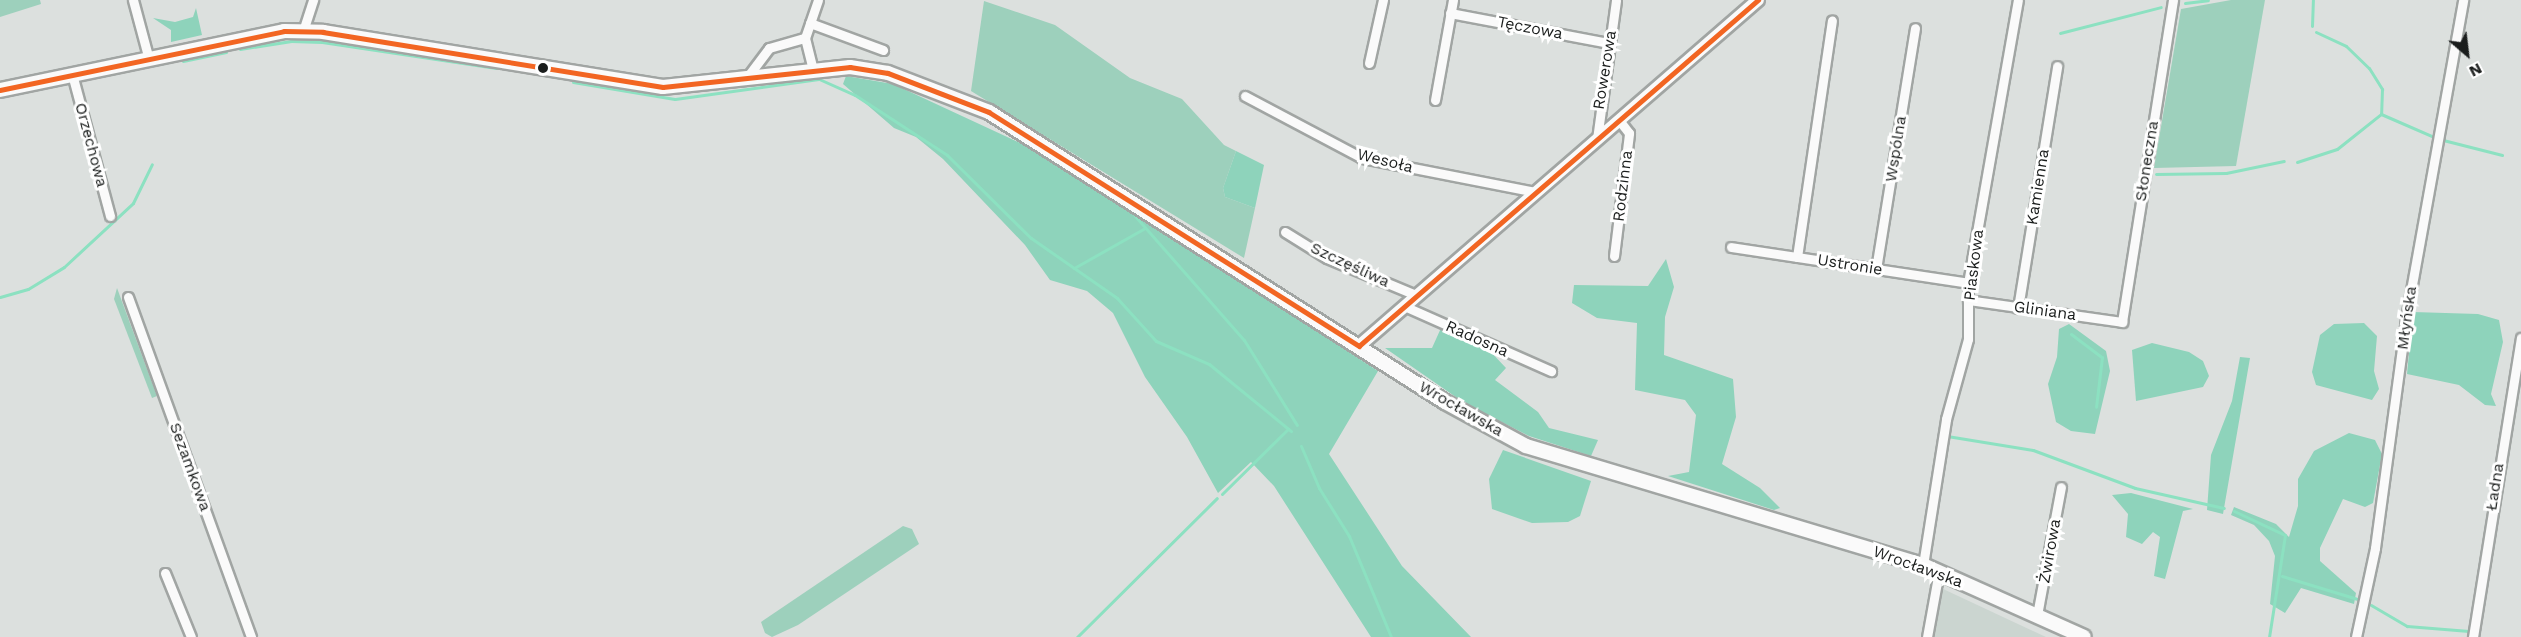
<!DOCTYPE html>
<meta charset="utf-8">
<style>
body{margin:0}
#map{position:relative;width:2521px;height:637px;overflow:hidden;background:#dce0de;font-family:"Work Sans",sans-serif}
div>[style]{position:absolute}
.built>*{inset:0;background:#cbd5d0}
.green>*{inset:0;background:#9dd0bc}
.forest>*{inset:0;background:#8ed3bb}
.stream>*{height:3px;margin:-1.5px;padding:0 1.5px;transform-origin:1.5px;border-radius:1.5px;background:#8ce1c1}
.roads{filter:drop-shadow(2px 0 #a1a5a3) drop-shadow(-2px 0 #a1a5a3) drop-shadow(0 2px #a1a5a3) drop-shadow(0 -2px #a1a5a3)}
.minor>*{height:9px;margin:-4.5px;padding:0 4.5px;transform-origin:4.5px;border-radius:4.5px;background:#fafafa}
.tertiary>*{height:12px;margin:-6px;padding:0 6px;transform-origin:6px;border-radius:6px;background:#fafafa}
.secondary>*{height:14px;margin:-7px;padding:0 7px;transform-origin:7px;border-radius:7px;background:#fafafa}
.bus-1>*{height:4.5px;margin:-2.25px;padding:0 2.25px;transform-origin:2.25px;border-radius:2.25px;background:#f26522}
.dots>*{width:16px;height:16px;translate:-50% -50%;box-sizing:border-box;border:3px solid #fff;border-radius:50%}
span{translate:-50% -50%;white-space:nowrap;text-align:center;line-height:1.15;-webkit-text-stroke:6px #fff;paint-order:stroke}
.street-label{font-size:16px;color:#1a1d1c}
.north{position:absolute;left:2437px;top:24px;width:60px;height:60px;-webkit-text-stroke:4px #fff;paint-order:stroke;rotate:152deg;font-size:16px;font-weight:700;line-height:24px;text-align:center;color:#1a1d1c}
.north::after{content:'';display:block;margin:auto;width:21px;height:27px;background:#1a1d1c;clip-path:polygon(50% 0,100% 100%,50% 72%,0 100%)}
</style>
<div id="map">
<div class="built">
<i style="clip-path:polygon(1941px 588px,2046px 637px,1932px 637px)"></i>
</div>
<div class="green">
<i style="clip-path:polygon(0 0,40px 0,41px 4px,0 17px)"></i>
<i style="clip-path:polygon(2231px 0,2265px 0,2236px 166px,2154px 168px,2181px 9px)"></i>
<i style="clip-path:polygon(984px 1px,1055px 25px,1130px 78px,1182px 99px,1224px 145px,1236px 151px,1223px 188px,1225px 197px,1255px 208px,1244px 258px,971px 91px)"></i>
<i style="clip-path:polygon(117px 288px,157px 396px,152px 398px,114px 299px)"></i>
<i style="clip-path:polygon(903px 526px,912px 529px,919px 544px,798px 625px,772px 637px,765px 633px,761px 622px)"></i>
</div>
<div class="forest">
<i style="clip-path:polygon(196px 8px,202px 35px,171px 42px,171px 30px,153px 18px,175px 22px,193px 17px)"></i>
<i style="clip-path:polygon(846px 76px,893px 84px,1042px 153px,1343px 344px,1341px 347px,1378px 371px,1329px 454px,1402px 566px,1471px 637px,1371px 637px,1274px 486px,1251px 462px,1218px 493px,1187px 437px,1145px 377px,1113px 313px,1087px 291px,1050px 280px,1025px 245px,943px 159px,916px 137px,894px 128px,843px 84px)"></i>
<i style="clip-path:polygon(1236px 151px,1264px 165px,1255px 208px,1225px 197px,1223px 188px)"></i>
<i style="clip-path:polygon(1666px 259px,1674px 287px,1665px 317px,1664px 355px,1733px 379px,1736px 417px,1722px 464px,1760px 488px,1780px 508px,1774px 510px,1668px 476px,1689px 472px,1696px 415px,1685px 400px,1635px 390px,1637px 323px,1597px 318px,1572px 303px,1574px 285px,1648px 286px)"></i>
<i style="clip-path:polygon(2413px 312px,2478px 314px,2499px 320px,2503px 342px,2491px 394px,2496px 406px,2485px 405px,2459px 385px,2407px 374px)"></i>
<i style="clip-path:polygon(2364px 323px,2377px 336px,2374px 371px,2379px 389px,2372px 400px,2316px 385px,2312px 372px,2320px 335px,2334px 324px)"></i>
<i style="clip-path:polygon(2069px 324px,2106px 351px,2110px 371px,2095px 434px,2071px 431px,2056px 422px,2048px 384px,2057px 357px,2059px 329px)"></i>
<i style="clip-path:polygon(1441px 328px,1489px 350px,1506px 368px,1495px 380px,1538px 412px,1549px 428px,1598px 440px,1591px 456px,1529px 436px,1463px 402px,1385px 348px,1432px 348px)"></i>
<i style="clip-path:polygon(2152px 343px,2189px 352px,2203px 361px,2209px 376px,2203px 387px,2136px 401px,2132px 350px)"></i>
<i style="clip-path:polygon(2240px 357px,2250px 358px,2223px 514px,2207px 510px,2211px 455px,2232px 401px)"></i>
<i style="clip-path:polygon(2349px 433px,2375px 440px,2382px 454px,2373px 503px,2365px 507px,2343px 499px,2320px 548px,2320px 561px,2356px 593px,2354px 604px,2301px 588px,2285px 613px,2270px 604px,2275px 556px,2269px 541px,2254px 525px,2231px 515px,2234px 507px,2276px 524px,2289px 537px,2298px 506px,2298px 479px,2314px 451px)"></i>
<i style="clip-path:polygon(1503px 450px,1591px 481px,1580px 516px,1568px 522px,1532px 523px,1492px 509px,1489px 479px)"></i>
<i style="clip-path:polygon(2131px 493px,2193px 509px,2183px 511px,2165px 579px,2154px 576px,2160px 537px,2153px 532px,2142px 544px,2126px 537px,2128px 514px,2112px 495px)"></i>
</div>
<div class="stream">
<i style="left:2185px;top:3px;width:23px;rotate:-7deg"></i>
<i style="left:2312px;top:26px;width:26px;rotate:-88deg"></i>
<i style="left:2316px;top:32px;width:33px;rotate:25deg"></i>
<i style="left:2346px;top:46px;width:32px;rotate:44deg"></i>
<i style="left:2369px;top:68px;width:25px;rotate:58deg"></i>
<i style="left:2382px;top:89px;width:25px;rotate:92deg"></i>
<i style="left:2060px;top:33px;width:104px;rotate:-14.4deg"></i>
<i style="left:240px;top:49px;width:52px;rotate:-8.9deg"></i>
<i style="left:291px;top:41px;width:31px;rotate:2deg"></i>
<i style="left:322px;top:42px;width:176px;rotate:8.5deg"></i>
<i style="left:183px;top:61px;width:44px;rotate:-11.8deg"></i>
<i style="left:573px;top:82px;width:103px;rotate:9.5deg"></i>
<i style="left:675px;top:99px;width:145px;rotate:-7.9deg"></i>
<i style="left:819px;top:79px;width:39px;rotate:24deg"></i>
<i style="left:855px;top:95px;width:110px;rotate:33.1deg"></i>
<i style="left:947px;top:155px;width:118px;rotate:44.7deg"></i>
<i style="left:1031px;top:238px;width:105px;rotate:34.9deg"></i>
<i style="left:1117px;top:298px;width:58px;rotate:47.8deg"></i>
<i style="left:1156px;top:341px;width:58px;rotate:23.5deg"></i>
<i style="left:1209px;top:364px;width:106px;rotate:39.3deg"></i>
<i style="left:2443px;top:140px;width:61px;rotate:14.3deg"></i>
<i style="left:2297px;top:162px;width:42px;rotate:-18deg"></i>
<i style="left:2337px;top:149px;width:56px;rotate:-38.5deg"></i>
<i style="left:2381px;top:114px;width:58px;rotate:23.5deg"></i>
<i style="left:2156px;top:174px;width:70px;rotate:-0.8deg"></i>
<i style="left:2226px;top:173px;width:59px;rotate:-11.7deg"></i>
<i style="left:1135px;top:216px;width:165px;rotate:48.7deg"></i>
<i style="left:1244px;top:340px;width:100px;rotate:58.1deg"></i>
<i style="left:1074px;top:268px;width:81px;rotate:-29.4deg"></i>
<i style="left:0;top:297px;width:29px;rotate:-16deg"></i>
<i style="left:28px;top:289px;width:42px;rotate:-31.4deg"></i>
<i style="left:64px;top:267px;width:94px;rotate:-42.8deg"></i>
<i style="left:133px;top:203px;width:43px;rotate:-64deg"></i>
<i style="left:2071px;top:334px;width:39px;rotate:37deg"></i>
<i style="left:2102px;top:357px;width:50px;rotate:96.8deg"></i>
<i style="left:1947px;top:436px;width:87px;rotate:9.2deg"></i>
<i style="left:2033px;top:450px;width:109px;rotate:20.4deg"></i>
<i style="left:2135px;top:488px;width:91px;rotate:12.7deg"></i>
<i style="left:1301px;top:446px;width:46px;rotate:66.8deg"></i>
<i style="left:1319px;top:488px;width:57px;rotate:58deg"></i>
<i style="left:1349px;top:536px;width:109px;rotate:67.4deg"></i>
<i style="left:1222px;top:494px;width:93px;rotate:-44.6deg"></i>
<i style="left:2234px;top:511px;width:56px;rotate:25.2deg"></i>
<i style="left:2285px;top:535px;width:103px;rotate:98.9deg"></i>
<i style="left:2282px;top:576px;width:78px;rotate:17deg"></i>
<i style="left:2371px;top:605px;width:42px;rotate:30.3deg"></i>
<i style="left:2407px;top:626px;width:62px;rotate:4.6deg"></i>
<i style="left:1077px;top:637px;width:197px;rotate:-44.8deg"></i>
</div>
<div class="roads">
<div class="minor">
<i style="left:133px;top:0;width:58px;rotate:75deg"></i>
<i style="left:1450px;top:13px;width:162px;rotate:10.7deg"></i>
<i style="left:810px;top:23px;width:78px;rotate:20.3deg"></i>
<i style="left:303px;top:31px;width:33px;rotate:-72deg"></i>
<i style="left:1369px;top:63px;width:65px;rotate:-77.5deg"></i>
<i style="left:813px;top:70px;width:33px;rotate:-104deg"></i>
<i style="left:805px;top:38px;width:40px;rotate:-71.1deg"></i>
<i style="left:72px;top:74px;width:147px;rotate:75deg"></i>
<i style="left:745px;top:80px;width:40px;rotate:-53deg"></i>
<i style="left:769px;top:48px;width:37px;rotate:-16deg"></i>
<i style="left:1245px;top:96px;width:132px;rotate:27.9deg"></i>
<i style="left:1362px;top:158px;width:177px;rotate:11.1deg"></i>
<i style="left:1435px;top:100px;width:102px;rotate:-79.8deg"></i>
<i style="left:1597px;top:139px;width:140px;rotate:-82.2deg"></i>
<i style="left:1285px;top:232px;width:49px;rotate:31.8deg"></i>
<i style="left:1327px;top:258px;width:96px;rotate:22.6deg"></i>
<i style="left:1731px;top:247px;width:240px;rotate:8.6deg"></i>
<i style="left:1614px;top:256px;width:124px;rotate:-83deg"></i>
<i style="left:1629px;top:133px;width:16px;rotate:-128deg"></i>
<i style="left:1797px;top:257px;width:239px;rotate:-81.6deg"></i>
<i style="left:1876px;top:269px;width:244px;rotate:-80.8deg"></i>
<i style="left:128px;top:297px;width:362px;rotate:70.1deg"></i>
<i style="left:1968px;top:300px;width:156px;rotate:8.1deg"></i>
<i style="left:2122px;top:322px;width:326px;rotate:-81deg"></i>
<i style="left:1404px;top:306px;width:161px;rotate:23.9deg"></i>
<i style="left:2018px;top:308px;width:245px;rotate:-80.8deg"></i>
<i style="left:1923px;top:565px;width:148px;rotate:-81deg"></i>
<i style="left:1946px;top:419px;width:83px;rotate:-74.6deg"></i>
<i style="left:1968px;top:339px;width:56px;rotate:-90deg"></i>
<i style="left:1968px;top:283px;width:287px;rotate:-80deg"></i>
<i style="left:165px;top:573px;width:69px;rotate:67.9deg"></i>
<i style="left:2037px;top:615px;width:130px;rotate:-79.4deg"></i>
<i style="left:1927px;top:637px;width:67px;rotate:-79.7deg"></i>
<i style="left:2356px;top:637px;width:91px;rotate:-77.9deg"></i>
<i style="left:2375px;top:548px;width:232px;rotate:-82.3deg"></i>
<i style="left:2406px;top:318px;width:323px;rotate:-79.8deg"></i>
<i style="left:2473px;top:637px;width:303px;rotate:-80.9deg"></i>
</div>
<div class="tertiary">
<i style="left:1359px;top:346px;width:528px;rotate:-40.93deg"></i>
</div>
<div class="secondary">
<i style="left:0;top:90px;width:290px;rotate:-11.7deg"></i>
<i style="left:284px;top:31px;width:39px;rotate:1deg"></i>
<i style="left:323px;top:32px;width:344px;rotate:9.2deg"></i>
<i style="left:663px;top:87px;width:188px;rotate:-6.1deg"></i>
<i style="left:850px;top:67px;width:38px;rotate:9deg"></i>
<i style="left:888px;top:73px;width:108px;rotate:21.1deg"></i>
<i style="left:989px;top:112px;width:540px;rotate:32.45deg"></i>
<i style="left:1445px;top:402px;width:92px;rotate:28.5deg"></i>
<i style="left:1526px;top:446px;width:414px;rotate:16.7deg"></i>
<i style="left:1923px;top:565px;width:176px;rotate:24.1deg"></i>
</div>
</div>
<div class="bus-1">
<i style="left:0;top:90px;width:290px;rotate:-11.7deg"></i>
<i style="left:284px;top:31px;width:39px;rotate:1deg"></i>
<i style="left:323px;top:32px;width:344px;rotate:9.2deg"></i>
<i style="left:663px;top:87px;width:188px;rotate:-6.1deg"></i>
<i style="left:850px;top:67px;width:38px;rotate:9deg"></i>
<i style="left:888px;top:73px;width:108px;rotate:21.1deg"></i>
<i style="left:989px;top:112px;width:438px;rotate:32.3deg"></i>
<i style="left:1359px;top:346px;width:528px;rotate:-40.93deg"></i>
</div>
<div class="dots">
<i style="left:543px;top:68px;background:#1a1d1c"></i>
</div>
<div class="street-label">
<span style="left:1530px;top:28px;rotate:11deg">Tęczowa</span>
<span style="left:1605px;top:70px;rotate:-81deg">Rowerowa</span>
<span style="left:91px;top:145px;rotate:75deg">Orzechowa</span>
<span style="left:1896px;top:149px;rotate:-81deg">Wspólna</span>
<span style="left:1385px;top:161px;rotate:14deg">Wesoła</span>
<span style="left:2147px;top:161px;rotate:-81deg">Słoneczna</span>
<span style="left:1623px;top:186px;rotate:-83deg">Rodzinna</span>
<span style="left:2038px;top:187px;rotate:-81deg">Kamienna</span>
<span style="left:1350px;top:265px;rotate:25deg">Szczęśliwa</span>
<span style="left:1850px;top:265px;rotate:9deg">Ustronie</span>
<span style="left:1974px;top:265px;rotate:-83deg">Piaskowa</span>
<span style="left:2045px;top:311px;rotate:8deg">Gliniana</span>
<span style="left:2407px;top:318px;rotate:-82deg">Młyńska</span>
<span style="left:1477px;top:339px;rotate:24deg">Radosna</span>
<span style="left:1461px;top:409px;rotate:30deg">Wrocławska</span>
<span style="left:190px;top:467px;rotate:70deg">Sezamkowa</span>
<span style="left:2495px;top:487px;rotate:-81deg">Ładna</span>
<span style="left:2050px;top:551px;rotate:-80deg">Żwirowa</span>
<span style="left:1918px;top:567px;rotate:20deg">Wrocławska</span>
</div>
<div class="north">N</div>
</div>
